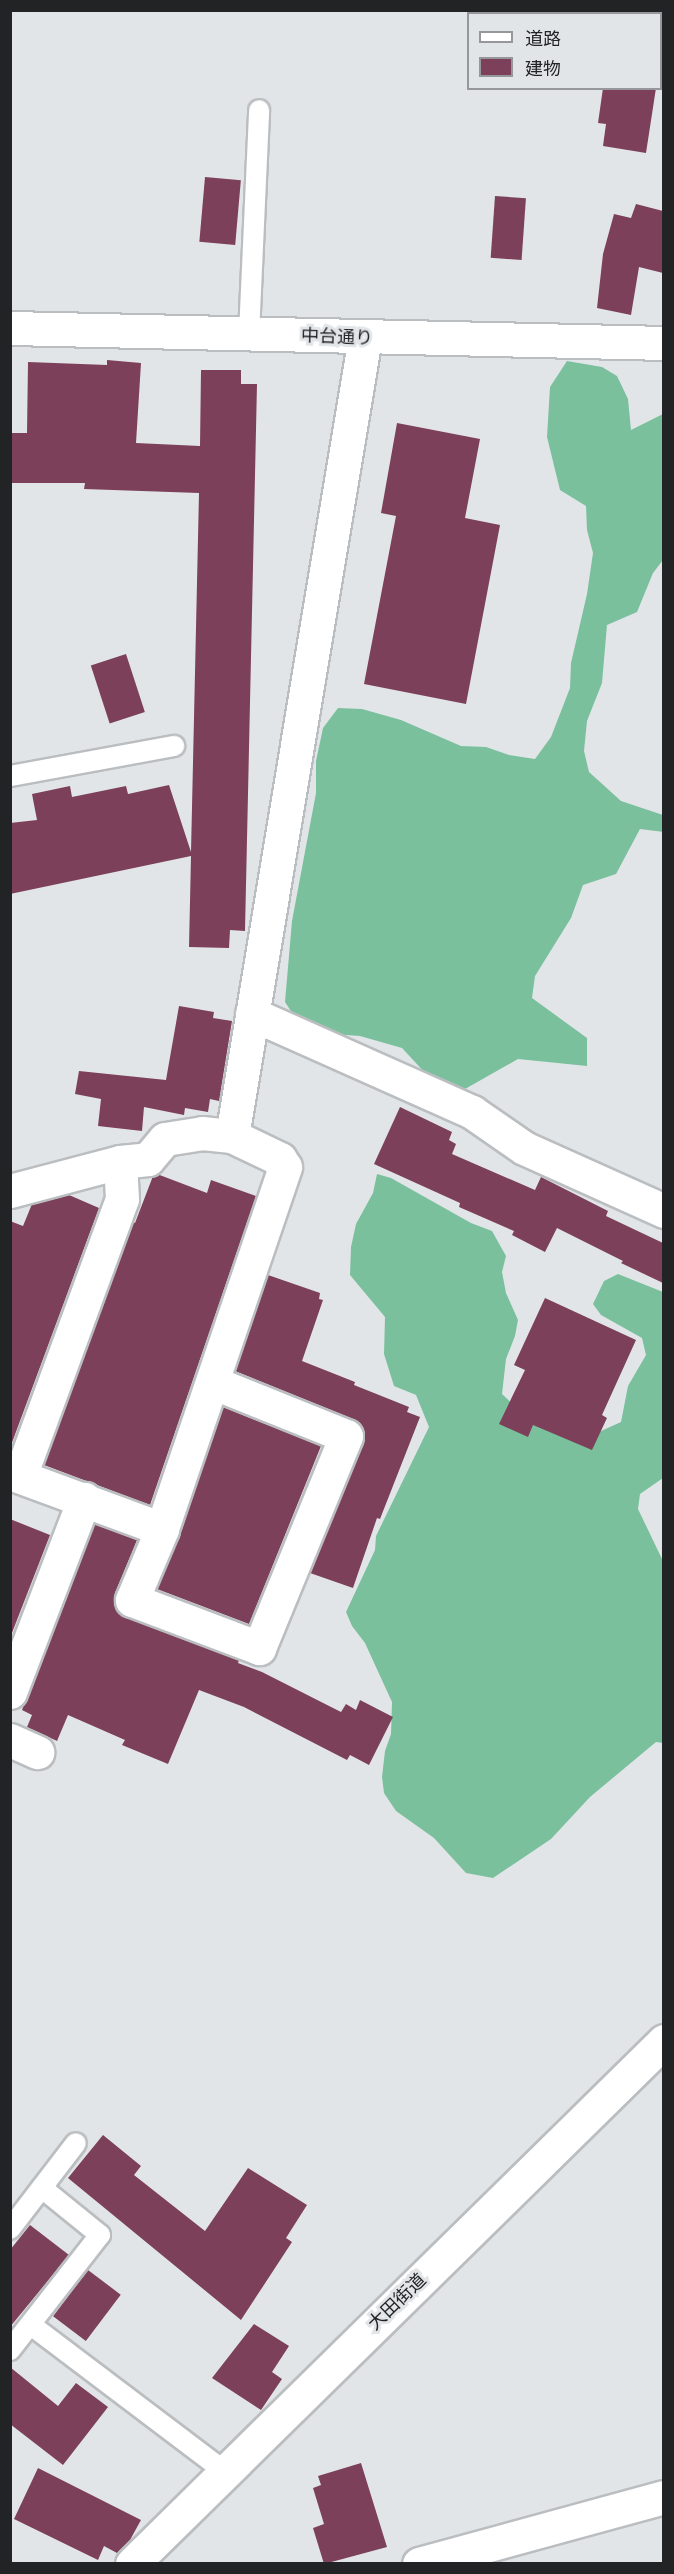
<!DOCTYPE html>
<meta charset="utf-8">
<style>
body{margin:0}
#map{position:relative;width:674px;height:2574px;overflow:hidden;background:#e2e5e8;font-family:"Varela Round","Noto Sans JP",sans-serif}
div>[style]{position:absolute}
.forest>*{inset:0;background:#7ac09d}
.building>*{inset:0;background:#7c405a;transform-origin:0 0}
.roads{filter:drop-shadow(2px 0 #bbbec0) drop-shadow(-2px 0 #bbbec0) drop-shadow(0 2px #bbbec0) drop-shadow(0 -2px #bbbec0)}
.service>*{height:20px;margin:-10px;padding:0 10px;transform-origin:10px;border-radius:10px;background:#fff}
.minor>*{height:33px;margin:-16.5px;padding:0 16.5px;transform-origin:16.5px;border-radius:16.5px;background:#fff}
.tertiary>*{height:33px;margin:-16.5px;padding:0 16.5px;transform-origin:16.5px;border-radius:16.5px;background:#fff}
span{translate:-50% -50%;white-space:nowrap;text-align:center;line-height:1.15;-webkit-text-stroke:6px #e2e5e8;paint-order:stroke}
.street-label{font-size:18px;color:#222324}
.frame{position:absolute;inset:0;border:12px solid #222324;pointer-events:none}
.legend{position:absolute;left:467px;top:12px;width:195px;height:78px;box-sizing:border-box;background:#e2e5e8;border:2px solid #95979a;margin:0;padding:8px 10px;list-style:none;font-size:18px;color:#222324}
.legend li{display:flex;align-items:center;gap:12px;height:30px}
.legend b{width:30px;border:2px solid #95979a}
</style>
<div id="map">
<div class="forest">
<i style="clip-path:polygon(567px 361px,602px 367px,617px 376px,628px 399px,631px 430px,663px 414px,663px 560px,653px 573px,637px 612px,607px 625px,602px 683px,587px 721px,584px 751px,589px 772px,621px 801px,663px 815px,664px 832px,640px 829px,616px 874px,583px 885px,571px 918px,535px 976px,532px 998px,587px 1038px,587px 1066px,518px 1059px,465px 1089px,427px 1075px,402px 1048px,360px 1036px,319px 1033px,298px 1022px,285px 1002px,292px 921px,316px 793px,316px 761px,323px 728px,338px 708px,362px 709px,401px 720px,461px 746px,486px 747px,509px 755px,535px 759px,551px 737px,570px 688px,571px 663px,587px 594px,593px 553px,587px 530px,586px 506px,560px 490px,547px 437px,550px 387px)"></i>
<i style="clip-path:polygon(377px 1174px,391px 1178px,471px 1223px,492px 1231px,506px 1256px,502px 1272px,506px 1293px,518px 1320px,515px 1336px,506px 1359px,502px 1394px,521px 1412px,590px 1436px,621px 1422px,628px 1386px,646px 1355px,642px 1338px,601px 1315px,593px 1304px,604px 1281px,618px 1274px,663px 1292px,663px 1478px,640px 1494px,638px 1509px,663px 1561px,663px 1743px,656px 1742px,590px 1797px,551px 1839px,493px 1878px,466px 1873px,434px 1838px,396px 1811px,384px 1793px,382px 1777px,385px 1751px,391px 1734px,392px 1702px,365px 1643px,352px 1626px,346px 1612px,375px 1550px,376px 1536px,429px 1427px,416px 1395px,394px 1386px,384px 1354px,385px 1317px,350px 1275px,351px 1247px,356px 1224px,373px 1193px)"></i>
</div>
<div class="building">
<i style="clip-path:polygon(603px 88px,656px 88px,646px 153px,603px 146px,606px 124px,598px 123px)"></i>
<i style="left:205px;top:177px;width:36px;height:65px;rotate:5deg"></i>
<i style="left:495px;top:196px;width:31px;height:62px;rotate:4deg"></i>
<i style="clip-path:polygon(636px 204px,663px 211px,663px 273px,639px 267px,631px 315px,597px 308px,603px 254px,614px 214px,631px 218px)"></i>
<i style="clip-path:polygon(107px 360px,141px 363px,136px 443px,200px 446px,201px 370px,241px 370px,241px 384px,257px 384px,245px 931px,230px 930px,229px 948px,189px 947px,191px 856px,10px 894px,10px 823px,37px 820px,32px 794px,70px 786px,72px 797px,126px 786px,128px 794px,169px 785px,191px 852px,199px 493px,84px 489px,85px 483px,10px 483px,10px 433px,27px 433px,28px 362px,107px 365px)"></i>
<i style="clip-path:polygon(397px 423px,480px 439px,465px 518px,500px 525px,466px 704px,364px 684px,396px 516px,381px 513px)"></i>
<i style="left:126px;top:654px;width:61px;height:37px;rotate:72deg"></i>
<i style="clip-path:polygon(179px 1006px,214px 1012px,213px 1018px,232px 1021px,219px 1101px,210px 1099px,208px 1112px,185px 1108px,184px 1115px,144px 1107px,142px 1131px,98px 1126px,101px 1099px,75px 1094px,79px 1071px,166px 1080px)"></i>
<i style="clip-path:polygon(400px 1107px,452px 1132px,449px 1140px,456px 1144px,452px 1154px,535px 1190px,541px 1177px,608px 1211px,606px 1216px,663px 1243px,663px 1283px,621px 1263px,623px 1261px,557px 1228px,545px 1252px,512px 1235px,514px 1231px,459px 1207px,460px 1203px,374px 1164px)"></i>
<i style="clip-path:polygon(157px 1174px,207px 1193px,211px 1180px,256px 1196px,150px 1505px,44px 1465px,133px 1222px,135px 1223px,153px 1176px)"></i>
<i style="clip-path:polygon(69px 1195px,99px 1208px,10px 1448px,10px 1221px,23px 1226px,32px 1204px)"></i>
<i style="clip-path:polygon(268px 1275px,320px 1293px,319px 1299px,323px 1300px,302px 1361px,355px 1382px,354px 1385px,409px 1407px,407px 1412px,420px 1417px,380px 1519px,377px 1518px,353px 1588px,310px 1573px,363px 1443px,365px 1434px,361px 1425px,353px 1419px,235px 1371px)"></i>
<i style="clip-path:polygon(545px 1298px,636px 1340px,602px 1415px,607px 1418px,592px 1450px,533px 1425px,528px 1437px,499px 1424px,525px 1370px,514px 1365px)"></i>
<i style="clip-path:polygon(223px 1407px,321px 1446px,249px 1624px,157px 1589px,180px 1535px)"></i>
<i style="clip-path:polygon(10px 1519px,50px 1535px,10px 1638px)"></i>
<i style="clip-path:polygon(94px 1524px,137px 1540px,115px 1593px,114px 1603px,118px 1612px,125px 1617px,239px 1660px,238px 1663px,262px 1672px,341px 1712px,346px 1704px,356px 1710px,360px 1700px,393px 1717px,369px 1765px,350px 1755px,347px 1760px,244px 1707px,199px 1690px,168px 1764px,122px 1745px,125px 1740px,68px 1715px,57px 1741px,27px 1727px,32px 1715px,22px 1710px)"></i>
<i style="clip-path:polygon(103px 2135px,141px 2166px,134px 2175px,205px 2231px,248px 2168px,307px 2205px,286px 2238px,292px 2242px,241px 2320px,68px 2178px)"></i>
<i style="clip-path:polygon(30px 2225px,69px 2255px,10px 2327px,10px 2250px)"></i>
<i style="left:88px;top:2270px;width:41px;height:58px;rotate:37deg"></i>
<i style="clip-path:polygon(254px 2324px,289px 2346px,272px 2372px,282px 2379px,261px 2410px,212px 2378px)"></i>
<i style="clip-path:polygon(10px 2367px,58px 2406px,76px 2383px,108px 2407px,63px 2465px,10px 2424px)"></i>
<i style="clip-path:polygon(361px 2463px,387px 2547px,324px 2564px,313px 2528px,324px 2524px,313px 2488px,321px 2485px,318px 2476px)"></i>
<i style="clip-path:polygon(38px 2468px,141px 2520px,130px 2540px,117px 2553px,104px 2546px,98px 2560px,14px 2519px)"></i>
</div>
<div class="roads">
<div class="service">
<i style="left:249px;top:334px;width:224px;rotate:-87.4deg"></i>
<i style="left:10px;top:776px;width:167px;rotate:-10.4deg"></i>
<i style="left:10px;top:2229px;width:108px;rotate:-52.5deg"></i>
<i style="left:31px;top:2325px;width:242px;rotate:37.1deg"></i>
<i style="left:10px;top:2350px;width:146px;rotate:-52deg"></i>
<i style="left:100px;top:2235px;width:75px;rotate:-141deg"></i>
</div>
<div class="minor">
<i style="left:252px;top:1014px;width:241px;rotate:24deg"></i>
<i style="left:472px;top:1112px;width:63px;rotate:34.7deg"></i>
<i style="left:524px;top:1148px;width:154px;rotate:24.2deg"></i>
<i style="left:232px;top:1136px;width:810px;rotate:-80.55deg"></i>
<i style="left:10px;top:1191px;width:114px;rotate:-14.8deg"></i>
<i style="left:120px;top:1162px;width:28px;rotate:-6deg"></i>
<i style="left:148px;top:1159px;width:26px;rotate:-50deg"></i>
<i style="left:165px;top:1139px;width:37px;rotate:-9deg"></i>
<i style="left:202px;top:1133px;width:30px;rotate:6deg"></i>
<i style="left:232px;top:1136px;width:53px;rotate:25.6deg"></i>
<i style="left:280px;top:1159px;width:9px;rotate:58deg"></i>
<i style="left:285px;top:1167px;width:382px;rotate:108.8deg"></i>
<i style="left:162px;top:1529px;width:162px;rotate:-159.8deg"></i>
<i style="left:20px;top:1476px;width:295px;rotate:-69.8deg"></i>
<i style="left:122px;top:1199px;width:37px;rotate:-93deg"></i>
<i style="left:162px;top:1529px;width:77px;rotate:112.9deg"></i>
<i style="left:132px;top:1600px;width:136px;rotate:20.7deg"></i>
<i style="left:259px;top:1648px;width:229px;rotate:-67.7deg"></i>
<i style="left:346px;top:1436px;width:142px;rotate:-158.1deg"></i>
<i style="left:10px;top:1692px;width:207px;rotate:-69deg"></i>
<i style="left:10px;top:1740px;width:30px;rotate:24deg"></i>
<i style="left:132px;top:2564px;width:746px;rotate:-44.51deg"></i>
<i style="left:419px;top:2564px;width:254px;rotate:-15.3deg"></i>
</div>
<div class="tertiary">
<i style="left:10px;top:328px;width:654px;rotate:1.31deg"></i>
</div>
</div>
<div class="street-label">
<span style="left:337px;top:337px;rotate:2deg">中台通り</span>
<span style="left:397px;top:2302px;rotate:-44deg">大田街道</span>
</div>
<div class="frame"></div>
<ul class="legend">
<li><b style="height:8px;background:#fff"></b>道路</li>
<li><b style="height:16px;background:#7c405a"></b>建物</li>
</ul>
</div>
